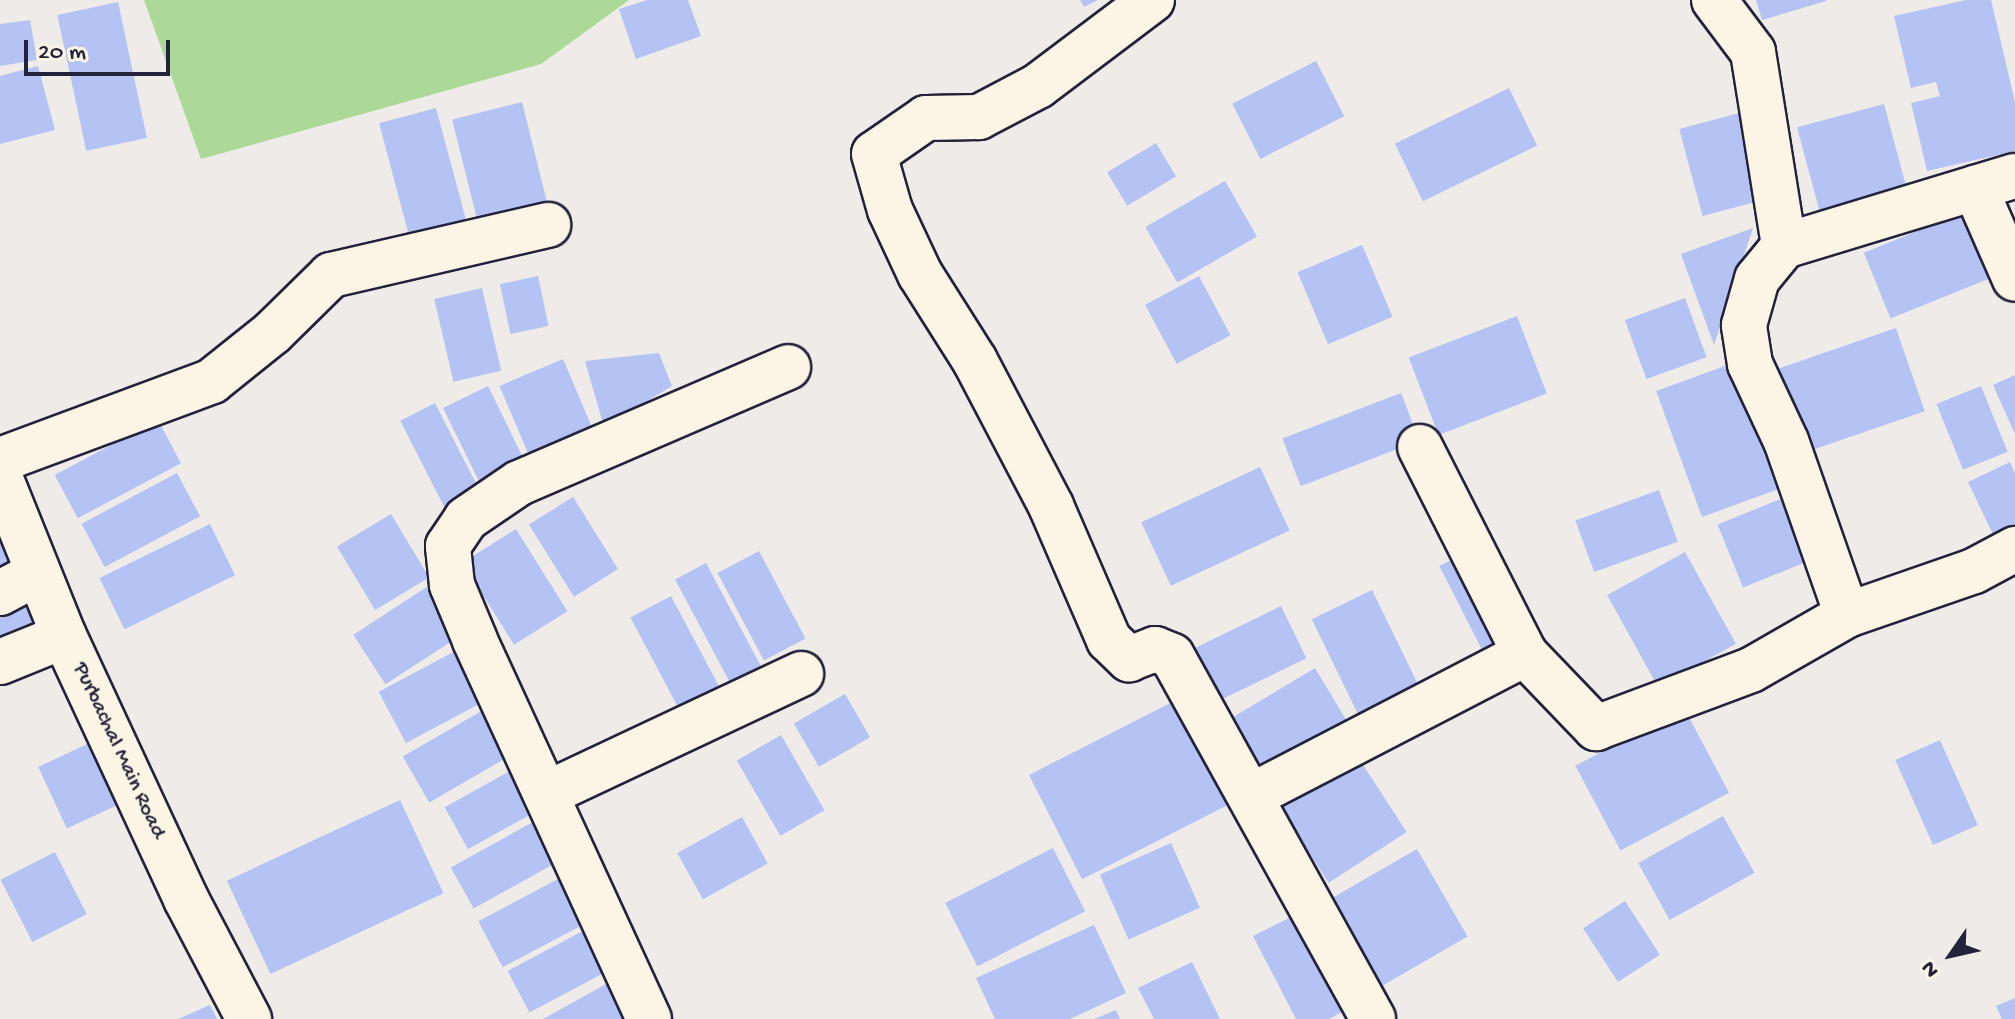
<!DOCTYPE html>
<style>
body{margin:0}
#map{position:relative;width:2015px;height:1019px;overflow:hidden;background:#eeebe8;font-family:"Gochi Hand",sans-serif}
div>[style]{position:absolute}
.green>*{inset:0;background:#acd997}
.building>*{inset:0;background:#b4c3f3;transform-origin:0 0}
.roads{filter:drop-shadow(2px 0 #22223b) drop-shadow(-2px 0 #22223b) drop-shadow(0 2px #22223b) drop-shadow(0 -2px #22223b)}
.street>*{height:44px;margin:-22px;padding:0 22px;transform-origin:22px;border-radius:22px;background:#fcf5e5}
.secondary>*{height:44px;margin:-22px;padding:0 22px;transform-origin:22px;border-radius:22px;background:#fcf5e5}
span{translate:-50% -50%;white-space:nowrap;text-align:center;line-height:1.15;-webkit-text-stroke:7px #fcf5e5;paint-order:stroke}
.street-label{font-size:22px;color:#22223b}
.north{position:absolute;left:1911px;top:915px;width:80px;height:80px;-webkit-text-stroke:6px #fcf5e5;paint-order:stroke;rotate:236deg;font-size:22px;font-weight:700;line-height:32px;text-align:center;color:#22223b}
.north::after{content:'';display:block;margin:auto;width:28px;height:36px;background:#22223b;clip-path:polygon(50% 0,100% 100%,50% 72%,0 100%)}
.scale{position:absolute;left:24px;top:40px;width:146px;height:36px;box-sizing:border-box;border:4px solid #22223b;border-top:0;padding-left:10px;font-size:24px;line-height:28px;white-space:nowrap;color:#22223b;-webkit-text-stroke:6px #fcf5e5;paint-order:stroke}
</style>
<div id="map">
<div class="green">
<i style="clip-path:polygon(144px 0,629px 0,541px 64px,201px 159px)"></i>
</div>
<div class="building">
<i style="clip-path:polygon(647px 0,688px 0,701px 36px,636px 59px,619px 9px)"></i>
<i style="clip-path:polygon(1080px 0,1098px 0,1084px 7px)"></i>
<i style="clip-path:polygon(1756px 0,1826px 0,1826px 1px,1762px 20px)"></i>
<i style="clip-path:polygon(1966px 0,1991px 0,2015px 102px,2015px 151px,1927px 171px,1911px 103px,1940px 96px,1936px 82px,1911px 88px,1894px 16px)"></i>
<i style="left:118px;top:2px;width:139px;height:62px;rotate:78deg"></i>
<i style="clip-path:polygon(30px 20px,37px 60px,0 66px,0 24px)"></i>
<i style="left:1316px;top:61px;width:62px;height:94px;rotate:63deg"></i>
<i style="clip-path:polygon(38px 66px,55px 130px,0 144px,0 76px)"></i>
<i style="left:1509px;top:88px;width:64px;height:127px;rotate:64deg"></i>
<i style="left:522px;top:102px;width:104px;height:72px;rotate:76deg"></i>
<i style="left:1884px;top:104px;width:100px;height:90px;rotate:75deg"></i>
<i style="left:436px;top:108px;width:120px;height:59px;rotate:75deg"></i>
<i style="left:1743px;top:112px;width:90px;height:66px;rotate:75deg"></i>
<i style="left:1156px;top:143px;width:39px;height:57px;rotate:59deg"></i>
<i style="left:1225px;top:181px;width:64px;height:92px;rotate:60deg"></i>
<i style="left:1977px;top:207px;width:71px;height:122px;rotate:68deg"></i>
<i style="clip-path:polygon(1753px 228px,1714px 345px,1681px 254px)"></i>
<i style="left:1362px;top:245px;width:78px;height:70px;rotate:67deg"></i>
<i style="left:538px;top:276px;width:51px;height:39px;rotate:78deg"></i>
<i style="left:1199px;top:276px;width:67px;height:61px;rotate:62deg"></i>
<i style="left:482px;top:288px;width:85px;height:49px;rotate:77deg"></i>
<i style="left:1685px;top:298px;width:63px;height:64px;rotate:70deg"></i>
<i style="left:1517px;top:316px;width:83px;height:116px;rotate:69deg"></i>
<i style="left:1896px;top:328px;width:88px;height:126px;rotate:71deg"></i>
<i style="clip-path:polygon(659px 353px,672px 386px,604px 427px,585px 361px)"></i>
<i style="left:563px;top:359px;width:82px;height:69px;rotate:67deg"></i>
<i style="left:1736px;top:362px;width:134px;height:85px;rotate:70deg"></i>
<i style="clip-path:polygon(2015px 375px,2015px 434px,1993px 385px)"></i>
<i style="left:488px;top:386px;width:90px;height:50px;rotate:64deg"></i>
<i style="left:1981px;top:386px;width:71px;height:48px;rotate:68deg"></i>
<i style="left:1401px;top:393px;width:51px;height:127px;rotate:69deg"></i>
<i style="left:435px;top:403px;width:101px;height:39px;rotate:63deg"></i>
<i style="left:158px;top:420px;width:49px;height:117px;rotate:62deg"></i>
<i style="clip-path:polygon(2010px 462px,2015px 473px,2015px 537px,1998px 545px,1968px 482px)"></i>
<i style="left:1260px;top:467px;width:70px;height:131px;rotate:65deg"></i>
<i style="left:177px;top:473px;width:49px;height:108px;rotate:62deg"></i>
<i style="left:1659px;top:490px;width:55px;height:89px;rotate:70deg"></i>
<i style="left:1788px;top:496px;width:68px;height:76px;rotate:68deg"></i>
<i style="left:573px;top:497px;width:85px;height:52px;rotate:58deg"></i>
<i style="left:391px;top:514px;width:74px;height:63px;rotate:59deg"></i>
<i style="left:210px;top:524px;width:57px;height:123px;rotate:64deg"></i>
<i style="left:516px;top:529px;width:97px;height:63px;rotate:58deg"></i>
<i style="clip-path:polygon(0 532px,18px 579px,0 586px)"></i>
<i style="left:759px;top:551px;width:99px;height:47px;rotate:62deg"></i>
<i style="left:1467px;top:552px;width:113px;height:31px;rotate:63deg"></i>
<i style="left:1685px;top:552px;width:105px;height:89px;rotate:61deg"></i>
<i style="left:706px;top:563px;width:118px;height:35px;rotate:62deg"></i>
<i style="left:433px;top:583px;width:59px;height:95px;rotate:57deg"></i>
<i style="clip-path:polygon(28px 585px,50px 628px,0 653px,0 599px)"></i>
<i style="left:1372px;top:590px;width:114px;height:67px;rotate:64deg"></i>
<i style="left:671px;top:596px;width:106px;height:46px;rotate:62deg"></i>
<i style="left:1281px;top:606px;width:58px;height:102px;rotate:64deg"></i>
<i style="left:459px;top:649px;width:58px;height:91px;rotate:62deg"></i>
<i style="left:1315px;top:668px;width:72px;height:103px;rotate:59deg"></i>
<i style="left:845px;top:694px;width:50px;height:59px;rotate:60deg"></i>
<i style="left:1184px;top:696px;width:117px;height:174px;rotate:63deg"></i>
<i style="left:1684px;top:708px;width:96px;height:123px;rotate:62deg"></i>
<i style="left:485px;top:709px;width:53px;height:95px;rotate:60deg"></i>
<i style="left:781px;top:735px;width:87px;height:51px;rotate:60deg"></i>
<i style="left:98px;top:739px;width:68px;height:66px;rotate:65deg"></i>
<i style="left:1940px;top:740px;width:93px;height:49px;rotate:66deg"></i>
<i style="left:1356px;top:754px;width:93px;height:93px;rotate:57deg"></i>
<i style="left:519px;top:766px;width:48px;height:85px;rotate:61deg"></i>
<i style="left:400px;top:800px;width:103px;height:191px;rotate:65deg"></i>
<i style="left:1723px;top:816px;width:65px;height:97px;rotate:61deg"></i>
<i style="left:742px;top:817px;width:53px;height:74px;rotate:61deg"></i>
<i style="left:540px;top:818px;width:47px;height:102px;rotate:61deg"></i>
<i style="left:1171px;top:843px;width:71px;height:78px;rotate:66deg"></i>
<i style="left:1053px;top:848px;width:71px;height:121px;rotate:63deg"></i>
<i style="left:1417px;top:849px;width:101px;height:98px;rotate:60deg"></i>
<i style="left:55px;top:852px;width:70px;height:61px;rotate:63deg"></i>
<i style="left:571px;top:872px;width:52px;height:105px;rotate:62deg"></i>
<i style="left:1625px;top:901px;width:64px;height:50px;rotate:57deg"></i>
<i style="clip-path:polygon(1299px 913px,1348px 1009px,1329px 1019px,1296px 1019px,1253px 936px)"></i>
<i style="left:594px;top:925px;width:47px;height:98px;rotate:62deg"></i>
<i style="clip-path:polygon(1094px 925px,1126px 993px,1070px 1019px,995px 1019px,976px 978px)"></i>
<i style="clip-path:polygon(1192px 962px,1220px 1019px,1154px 1019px,1138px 988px)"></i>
<i style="clip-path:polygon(617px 978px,640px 1019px,543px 1019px)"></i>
<i style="clip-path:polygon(2015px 998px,2015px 1019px,2002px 1019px,1996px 1006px)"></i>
<i style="clip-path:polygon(210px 1005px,217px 1019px,178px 1019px)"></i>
<i style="clip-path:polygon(1116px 1010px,1120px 1019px,1094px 1019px)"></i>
</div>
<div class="roads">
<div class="street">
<i style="left:1152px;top:0;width:143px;rotate:143deg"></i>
<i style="left:1038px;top:86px;width:67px;rotate:152.3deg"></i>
<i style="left:979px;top:117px;width:53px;rotate:178.9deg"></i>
<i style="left:926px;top:118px;width:63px;rotate:145.3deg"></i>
<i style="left:874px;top:154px;width:58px;rotate:74.1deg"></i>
<i style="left:890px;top:210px;width:71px;rotate:64.9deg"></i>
<i style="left:920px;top:274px;width:103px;rotate:57.7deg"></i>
<i style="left:975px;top:361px;width:164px;rotate:62.3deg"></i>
<i style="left:1051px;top:506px;width:146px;rotate:66.6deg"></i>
<i style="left:1109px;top:640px;width:28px;rotate:44deg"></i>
<i style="left:1129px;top:659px;width:28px;rotate:-21deg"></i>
<i style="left:1155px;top:649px;width:18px;rotate:22deg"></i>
<i style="left:1172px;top:656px;width:415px;rotate:61deg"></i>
<i style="left:1714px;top:0;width:65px;rotate:53.1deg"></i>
<i style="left:1753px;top:52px;width:196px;rotate:80.9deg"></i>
<i style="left:1975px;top:188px;width:99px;rotate:66.3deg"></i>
<i style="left:1420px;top:447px;width:232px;rotate:63.1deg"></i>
<i style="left:0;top:460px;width:226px;rotate:-20.4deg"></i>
<i style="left:212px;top:381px;width:77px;rotate:-38.7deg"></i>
<i style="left:272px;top:333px;width:83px;rotate:-44.5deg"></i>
<i style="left:331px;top:275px;width:223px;rotate:-13deg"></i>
<i style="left:0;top:593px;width:41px;rotate:-27.8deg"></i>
<i style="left:1847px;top:615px;width:134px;rotate:-19.1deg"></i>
<i style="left:1974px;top:571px;width:47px;rotate:-28.2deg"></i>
<i style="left:0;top:662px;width:69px;rotate:-22.1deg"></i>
<i style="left:546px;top:794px;width:282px;rotate:-25.2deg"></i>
<i style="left:1251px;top:796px;width:309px;rotate:-27.4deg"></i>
<i style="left:1525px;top:654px;width:103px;rotate:46.2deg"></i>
<i style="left:1596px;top:728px;width:165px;rotate:-20.5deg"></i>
<i style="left:1751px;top:670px;width:111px;rotate:-29.8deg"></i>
<i style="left:1847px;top:615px;width:184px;rotate:-109.3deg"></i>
<i style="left:1786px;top:441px;width:85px;rotate:-115.1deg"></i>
<i style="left:1750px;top:364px;width:39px;rotate:-99deg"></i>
<i style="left:1744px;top:325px;width:48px;rotate:-74.2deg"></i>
<i style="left:1757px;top:279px;width:43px;rotate:-50.7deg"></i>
<i style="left:1784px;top:246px;width:241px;rotate:-16.9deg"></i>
<i style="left:649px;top:1019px;width:417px;rotate:-114.7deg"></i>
<i style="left:475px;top:640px;width:60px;rotate:-112.7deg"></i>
<i style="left:452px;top:585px;width:39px;rotate:-96deg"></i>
<i style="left:448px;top:546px;width:32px;rotate:-56deg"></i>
<i style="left:466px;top:519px;width:64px;rotate:-34.2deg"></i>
<i style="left:519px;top:483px;width:293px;rotate:-23.3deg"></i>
</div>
<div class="secondary">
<i style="left:0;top:477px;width:171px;rotate:68.1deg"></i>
<i style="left:64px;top:636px;width:290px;rotate:65.1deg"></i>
<i style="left:186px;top:899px;width:136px;rotate:62.3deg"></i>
</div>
</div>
<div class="street-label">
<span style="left:118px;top:751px;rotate:65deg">Purbachal Main Road</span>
</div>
<div class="north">N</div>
<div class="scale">20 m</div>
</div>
